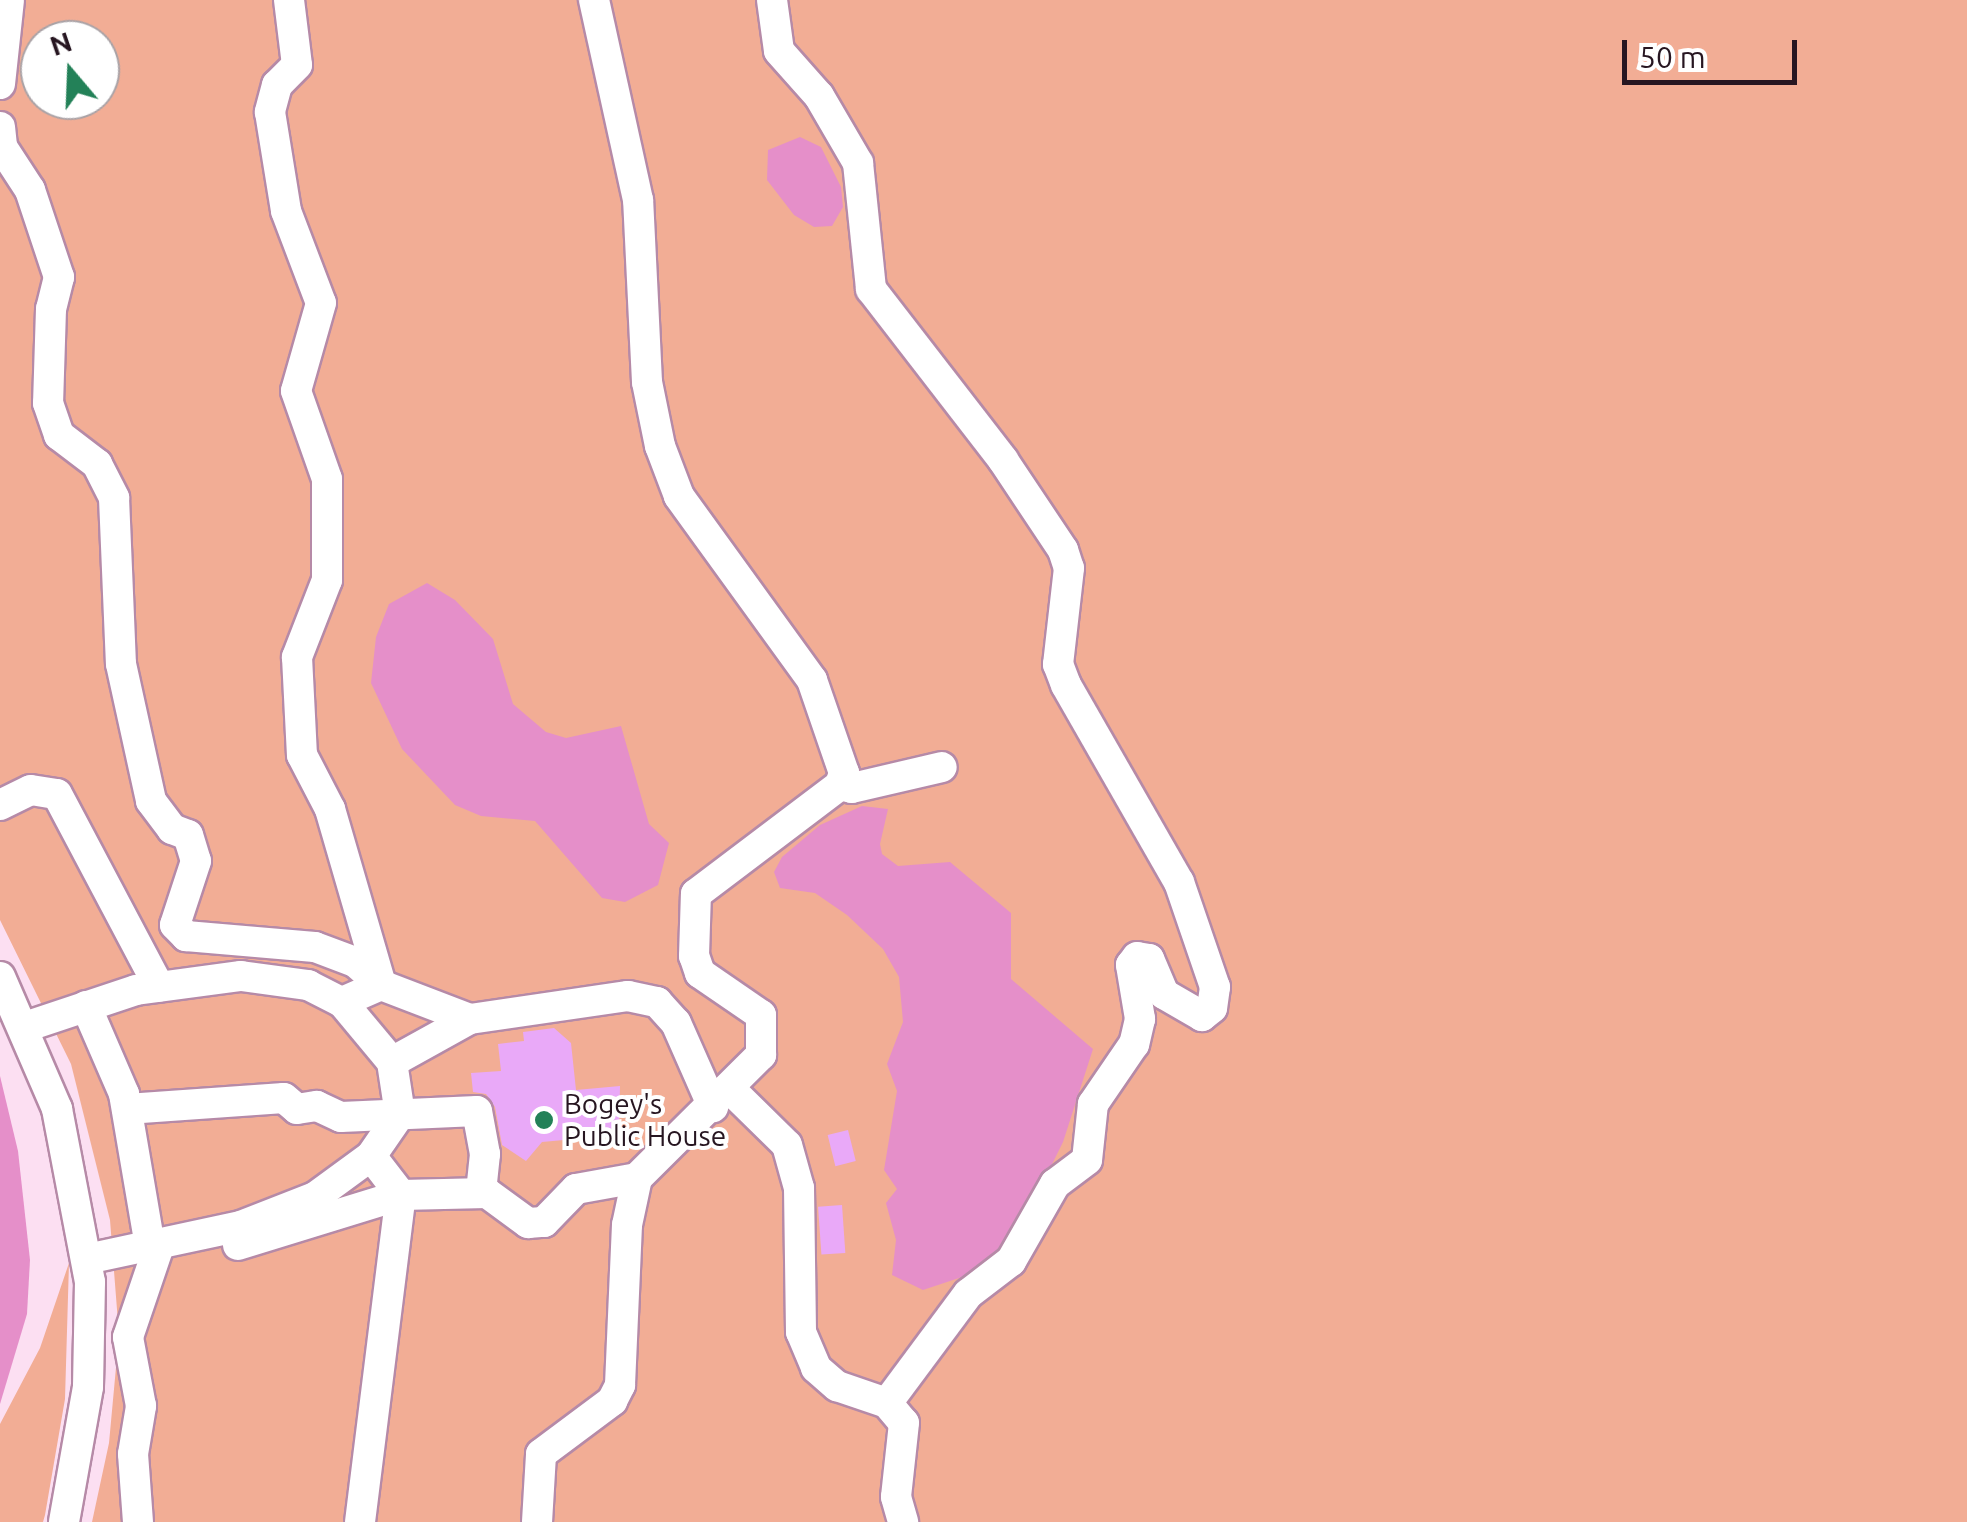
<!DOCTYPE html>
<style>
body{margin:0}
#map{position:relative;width:1967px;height:1522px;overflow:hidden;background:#fcdff2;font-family:Ubuntu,sans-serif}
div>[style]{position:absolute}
.green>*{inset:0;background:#f2ad95}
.water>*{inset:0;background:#e58fc9}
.building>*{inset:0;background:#e9a9f8;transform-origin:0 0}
.roads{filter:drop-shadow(2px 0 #b68aa7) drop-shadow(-2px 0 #b68aa7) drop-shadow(0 2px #b68aa7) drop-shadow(0 -2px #b68aa7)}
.minor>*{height:30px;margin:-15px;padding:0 15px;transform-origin:15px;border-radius:15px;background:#fff}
.dots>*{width:28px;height:28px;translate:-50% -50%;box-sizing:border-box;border:5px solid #fff;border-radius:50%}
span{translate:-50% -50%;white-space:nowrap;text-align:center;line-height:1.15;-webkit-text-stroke:8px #fff;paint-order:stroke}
.poi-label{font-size:28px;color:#271621}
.left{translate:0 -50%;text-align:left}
.north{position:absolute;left:20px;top:20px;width:100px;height:100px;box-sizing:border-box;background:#fff;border:2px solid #a9a2a6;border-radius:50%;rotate:341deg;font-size:28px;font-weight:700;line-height:40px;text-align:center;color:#271621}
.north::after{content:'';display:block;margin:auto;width:35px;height:45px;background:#238158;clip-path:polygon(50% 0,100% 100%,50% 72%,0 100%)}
.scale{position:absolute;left:1622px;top:40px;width:175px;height:45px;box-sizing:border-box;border:5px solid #271621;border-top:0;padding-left:12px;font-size:30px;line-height:35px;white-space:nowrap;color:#271621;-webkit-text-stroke:8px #fff;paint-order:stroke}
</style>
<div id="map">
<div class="green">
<i style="clip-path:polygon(evenodd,0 0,1967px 0,1967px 1522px,92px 1522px,109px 1443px,119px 1335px,110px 1220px,71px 1064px,0 920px,0 0,40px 40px,100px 40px,100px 100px,40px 100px,40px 40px)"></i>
<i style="clip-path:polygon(69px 1263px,65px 1399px,45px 1515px,43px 1522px,0 1522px,0 1424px,40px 1348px)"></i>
</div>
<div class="water">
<i style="clip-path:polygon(800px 137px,821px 147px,841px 187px,843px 207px,832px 226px,814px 227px,794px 215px,767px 180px,768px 150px)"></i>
<i style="clip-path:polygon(427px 583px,455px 600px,493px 639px,513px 704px,546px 732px,566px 738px,621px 726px,649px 824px,669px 843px,658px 885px,625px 902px,602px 898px,535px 821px,481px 816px,455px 805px,402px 749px,371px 683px,376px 637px,389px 604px)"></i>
<i style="clip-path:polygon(862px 806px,888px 809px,880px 844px,882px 854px,898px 866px,950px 862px,1011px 913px,1011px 979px,1093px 1049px,1063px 1142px,1013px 1243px,971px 1274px,923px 1290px,892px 1275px,896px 1240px,886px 1203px,897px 1189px,884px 1170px,897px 1091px,887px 1064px,903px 1022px,899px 977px,883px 949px,847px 915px,815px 893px,780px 888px,774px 872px,782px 857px,820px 825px)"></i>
<i style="clip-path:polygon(0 1076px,18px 1151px,30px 1260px,27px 1314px,0 1404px)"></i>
</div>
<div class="building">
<i style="clip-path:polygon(554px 1028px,571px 1043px,576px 1090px,620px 1086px,619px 1135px,542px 1142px,526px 1161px,502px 1145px,495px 1107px,486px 1094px,473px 1092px,471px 1073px,501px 1071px,498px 1044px,524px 1041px,523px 1032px)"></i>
<i style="left:848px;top:1130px;width:32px;height:21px;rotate:76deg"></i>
<i style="left:842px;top:1205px;width:48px;height:24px;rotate:86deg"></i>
</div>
<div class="roads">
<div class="minor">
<i style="left:289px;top:0;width:65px;rotate:83deg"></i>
<i style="left:297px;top:65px;width:28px;rotate:135deg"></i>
<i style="left:277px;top:85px;width:28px;rotate:105deg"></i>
<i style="left:270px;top:112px;width:100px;rotate:80.8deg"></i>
<i style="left:286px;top:211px;width:98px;rotate:69.2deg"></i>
<i style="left:321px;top:303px;width:91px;rotate:105.9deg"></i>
<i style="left:296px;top:391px;width:93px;rotate:70.6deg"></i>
<i style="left:327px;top:479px;width:101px;rotate:90deg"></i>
<i style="left:327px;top:580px;width:83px;rotate:111.3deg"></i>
<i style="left:297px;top:657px;width:98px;rotate:87.1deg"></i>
<i style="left:302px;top:755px;width:61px;rotate:62.6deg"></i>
<i style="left:330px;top:809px;width:183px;rotate:73.8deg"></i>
<i style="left:381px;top:985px;width:43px;rotate:156.4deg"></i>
<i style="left:772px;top:0;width:51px;rotate:82.2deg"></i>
<i style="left:779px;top:51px;width:60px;rotate:48.4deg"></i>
<i style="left:819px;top:96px;width:78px;rotate:59.8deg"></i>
<i style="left:858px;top:163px;width:127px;rotate:84.1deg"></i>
<i style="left:871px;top:289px;width:216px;rotate:52.3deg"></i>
<i style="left:1003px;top:460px;width:108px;rotate:56.3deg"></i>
<i style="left:1063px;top:550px;width:19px;rotate:72deg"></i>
<i style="left:1069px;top:568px;width:97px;rotate:96.5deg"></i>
<i style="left:1058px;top:664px;width:22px;rotate:69deg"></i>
<i style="left:1066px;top:685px;width:227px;rotate:60.2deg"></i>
<i style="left:1179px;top:882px;width:111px;rotate:71.1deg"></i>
<i style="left:1215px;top:987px;width:21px;rotate:98deg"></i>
<i style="left:1212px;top:1008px;width:13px;rotate:141deg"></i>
<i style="left:1202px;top:1016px;width:44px;rotate:-149.9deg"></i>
<i style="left:1164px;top:994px;width:38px;rotate:-113deg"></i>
<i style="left:1149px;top:959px;width:12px;rotate:-171deg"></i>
<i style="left:1137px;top:957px;width:10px;rotate:127deg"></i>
<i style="left:1131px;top:965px;width:55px;rotate:80.5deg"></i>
<i style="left:1140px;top:1019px;width:26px;rotate:103deg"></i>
<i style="left:1134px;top:1044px;width:73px;rotate:124.3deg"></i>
<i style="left:1093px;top:1104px;width:56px;rotate:96.1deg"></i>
<i style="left:1087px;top:1160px;width:40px;rotate:143deg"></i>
<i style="left:1055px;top:1184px;width:89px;rotate:119.7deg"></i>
<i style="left:1011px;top:1261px;width:54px;rotate:142.5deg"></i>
<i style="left:968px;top:1294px;width:136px;rotate:126.6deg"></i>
<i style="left:0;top:84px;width:84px;rotate:-83.9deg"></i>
<i style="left:0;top:127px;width:20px;rotate:84deg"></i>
<i style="left:2px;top:147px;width:51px;rotate:56.9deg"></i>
<i style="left:30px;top:190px;width:92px;rotate:71.6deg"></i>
<i style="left:59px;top:277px;width:33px;rotate:104deg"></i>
<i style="left:51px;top:309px;width:94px;rotate:91.8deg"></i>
<i style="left:48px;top:403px;width:34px;rotate:71deg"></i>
<i style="left:59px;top:435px;width:48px;rotate:37.3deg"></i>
<i style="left:97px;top:464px;width:38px;rotate:63deg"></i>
<i style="left:114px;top:498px;width:166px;rotate:87.6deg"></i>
<i style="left:121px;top:664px;width:140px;rotate:77.6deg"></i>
<i style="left:151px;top:801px;width:35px;rotate:53deg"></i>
<i style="left:172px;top:829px;width:17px;rotate:21deg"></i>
<i style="left:188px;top:835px;width:27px;rotate:73deg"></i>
<i style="left:196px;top:861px;width:67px;rotate:108.2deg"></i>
<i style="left:175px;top:925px;width:16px;rotate:45deg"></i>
<i style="left:186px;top:936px;width:129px;rotate:4.9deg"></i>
<i style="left:315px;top:947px;width:43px;rotate:20.6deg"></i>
<i style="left:355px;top:962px;width:35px;rotate:41deg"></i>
<i style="left:381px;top:985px;width:95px;rotate:20.9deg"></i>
<i style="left:840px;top:785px;width:12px;rotate:14deg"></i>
<i style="left:852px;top:788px;width:92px;rotate:-13.1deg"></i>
<i style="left:0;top:805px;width:34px;rotate:-26deg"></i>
<i style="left:31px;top:790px;width:26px;rotate:9deg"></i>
<i style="left:57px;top:794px;width:218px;rotate:62.1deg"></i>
<i style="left:0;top:977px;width:144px;rotate:66.6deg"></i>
<i style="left:57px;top:1109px;width:176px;rotate:79.2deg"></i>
<i style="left:90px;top:1282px;width:105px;rotate:91.1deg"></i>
<i style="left:88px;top:1387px;width:137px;rotate:100.1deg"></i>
<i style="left:86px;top:1006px;width:96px;rotate:66.6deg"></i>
<i style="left:124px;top:1094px;width:154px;rotate:80.3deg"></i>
<i style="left:25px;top:1027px;width:117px;rotate:-18.4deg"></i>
<i style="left:136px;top:990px;width:106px;rotate:-7.6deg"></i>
<i style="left:241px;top:976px;width:68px;rotate:7.7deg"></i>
<i style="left:308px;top:985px;width:38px;rotate:27deg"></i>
<i style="left:342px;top:1002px;width:78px;rotate:50.2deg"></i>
<i style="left:392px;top:1062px;width:53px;rotate:81.3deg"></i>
<i style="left:400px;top:1114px;width:51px;rotate:124.6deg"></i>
<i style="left:371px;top:1156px;width:69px;rotate:143.8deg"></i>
<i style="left:315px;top:1197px;width:79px;rotate:158.6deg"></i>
<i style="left:241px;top:1226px;width:157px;rotate:167.9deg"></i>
<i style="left:392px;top:1062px;width:89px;rotate:-28.9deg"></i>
<i style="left:470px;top:1019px;width:160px;rotate:-8.3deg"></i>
<i style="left:628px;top:996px;width:30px;rotate:12deg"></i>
<i style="left:657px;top:1002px;width:28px;rotate:48deg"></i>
<i style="left:676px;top:1023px;width:92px;rotate:66.2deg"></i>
<i style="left:731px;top:1090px;width:78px;rotate:44.5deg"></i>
<i style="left:787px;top:1145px;width:45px;rotate:74.4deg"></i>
<i style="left:799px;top:1188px;width:144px;rotate:89.2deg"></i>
<i style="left:801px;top:1332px;width:39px;rotate:67deg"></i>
<i style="left:816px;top:1368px;width:28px;rotate:41deg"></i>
<i style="left:837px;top:1386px;width:53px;rotate:18.8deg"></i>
<i style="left:887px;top:1403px;width:26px;rotate:50deg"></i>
<i style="left:904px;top:1423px;width:74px;rotate:96.2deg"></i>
<i style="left:896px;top:1497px;width:26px;rotate:74deg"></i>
<i style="left:127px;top:1109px;width:157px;rotate:-4deg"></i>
<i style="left:284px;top:1098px;width:17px;rotate:40deg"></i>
<i style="left:297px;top:1109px;width:20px;rotate:-9deg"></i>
<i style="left:317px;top:1106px;width:26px;rotate:25deg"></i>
<i style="left:341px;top:1117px;width:136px;rotate:-2.5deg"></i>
<i style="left:477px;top:1111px;width:44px;rotate:79.5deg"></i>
<i style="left:485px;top:1154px;width:39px;rotate:96deg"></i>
<i style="left:238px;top:1245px;width:170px;rotate:-17.1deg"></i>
<i style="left:401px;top:1195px;width:86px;rotate:-1.3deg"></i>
<i style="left:487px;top:1193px;width:51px;rotate:36.2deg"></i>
<i style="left:528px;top:1223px;width:16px;rotate:-4deg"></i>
<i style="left:544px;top:1222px;width:46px;rotate:-45.9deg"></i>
<i style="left:576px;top:1189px;width:62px;rotate:-10.2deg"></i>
<i style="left:138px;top:1522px;width:68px;rotate:-94.2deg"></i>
<i style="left:133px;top:1454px;width:49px;rotate:-80.5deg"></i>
<i style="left:141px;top:1406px;width:70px;rotate:-100.7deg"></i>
<i style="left:128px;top:1337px;width:99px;rotate:-71.2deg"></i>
<i style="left:360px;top:1522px;width:330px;rotate:-82.9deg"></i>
<i style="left:401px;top:1195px;width:49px;rotate:-127.6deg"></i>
<i style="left:537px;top:1522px;width:68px;rotate:-86.6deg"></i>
<i style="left:541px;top:1454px;width:89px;rotate:-36.7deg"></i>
<i style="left:612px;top:1401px;width:18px;rotate:-63deg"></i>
<i style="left:620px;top:1385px;width:160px;rotate:-87.5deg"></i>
<i style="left:627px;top:1225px;width:48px;rotate:-78deg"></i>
<i style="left:637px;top:1178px;width:175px;rotate:-44.8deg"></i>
<i style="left:761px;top:1055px;width:40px;rotate:-90deg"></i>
<i style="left:761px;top:1015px;width:74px;rotate:-145.5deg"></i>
<i style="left:700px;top:973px;width:18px;rotate:-109deg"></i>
<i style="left:694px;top:956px;width:62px;rotate:-88.2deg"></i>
<i style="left:696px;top:894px;width:181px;rotate:-37.1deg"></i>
<i style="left:840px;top:785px;width:13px;rotate:-72deg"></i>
<i style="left:844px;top:773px;width:98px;rotate:-109deg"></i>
<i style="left:812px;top:680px;width:227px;rotate:-125.9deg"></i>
<i style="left:679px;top:496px;width:53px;rotate:-110.8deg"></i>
<i style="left:660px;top:446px;width:65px;rotate:-101.5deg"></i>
<i style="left:647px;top:382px;width:182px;rotate:-92.8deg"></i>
<i style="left:638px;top:200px;width:205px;rotate:-102.4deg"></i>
</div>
</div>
<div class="dots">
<i style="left:544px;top:1120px;background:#238158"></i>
</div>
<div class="poi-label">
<span class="left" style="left:564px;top:1120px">Bogey's<br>Public House</span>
</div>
<div class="north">N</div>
<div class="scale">50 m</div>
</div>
